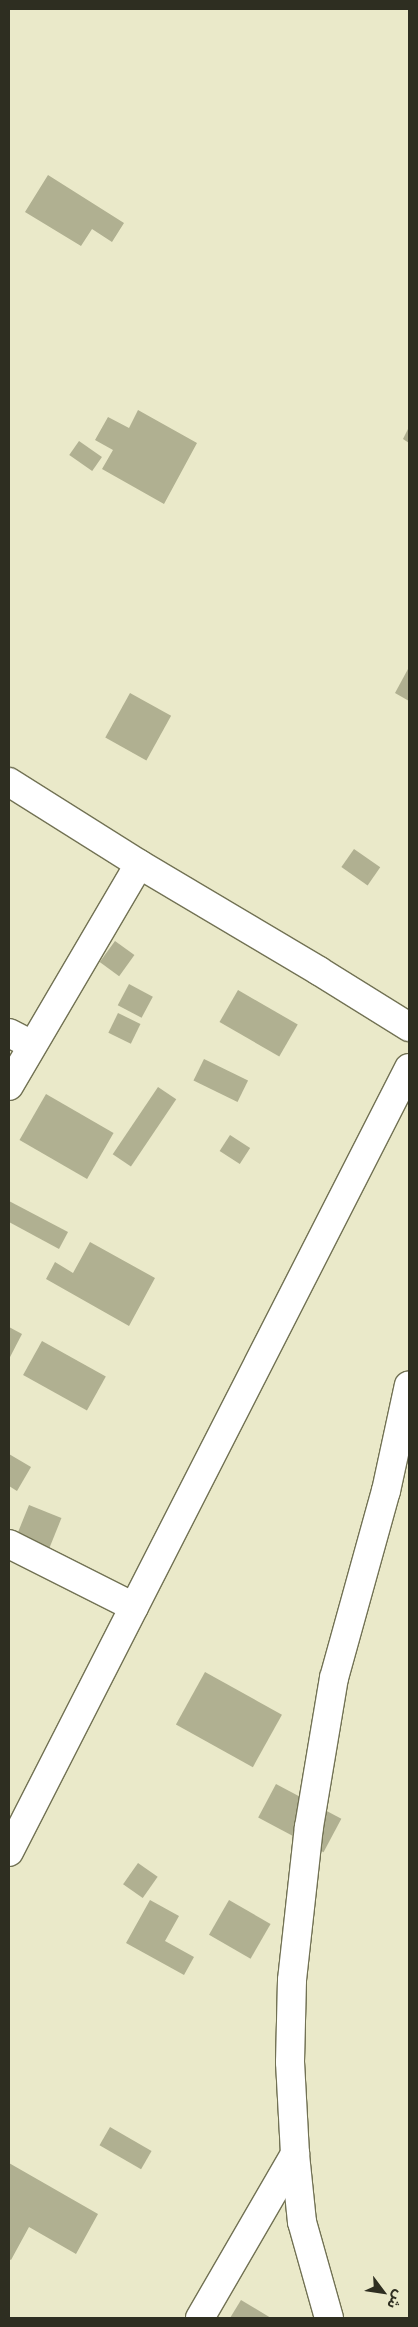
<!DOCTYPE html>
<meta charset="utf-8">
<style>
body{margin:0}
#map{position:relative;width:418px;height:2327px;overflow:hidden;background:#eae9c9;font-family:Raleway,"Noto Sans Arabic",sans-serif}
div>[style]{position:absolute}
.building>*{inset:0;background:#b0b091;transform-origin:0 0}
.roads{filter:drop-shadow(1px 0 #727254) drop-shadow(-1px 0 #727254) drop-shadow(0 1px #727254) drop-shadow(0 -1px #727254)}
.minor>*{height:28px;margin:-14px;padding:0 14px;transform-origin:14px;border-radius:14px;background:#fff}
span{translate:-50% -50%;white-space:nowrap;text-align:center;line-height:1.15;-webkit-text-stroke:4.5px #eae9c9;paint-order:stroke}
.frame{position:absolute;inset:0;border:10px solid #2e2e21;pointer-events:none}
.north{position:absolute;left:358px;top:2267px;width:50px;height:50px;-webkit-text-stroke:4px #eae9c9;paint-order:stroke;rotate:121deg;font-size:14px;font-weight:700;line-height:20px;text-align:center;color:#2e2e21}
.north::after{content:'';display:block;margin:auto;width:18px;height:22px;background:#2e2e21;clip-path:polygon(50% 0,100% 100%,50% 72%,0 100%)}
</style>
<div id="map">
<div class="building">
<i style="clip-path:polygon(48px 175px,124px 223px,112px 242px,92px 229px,81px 246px,25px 212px)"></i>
<i style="clip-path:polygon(138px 410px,197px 443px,164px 504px,102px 469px,113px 450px,95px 440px,108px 417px,129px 428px)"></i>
<i style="clip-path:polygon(409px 427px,409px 443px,403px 439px)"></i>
<i style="left:79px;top:441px;width:28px;height:17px;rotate:35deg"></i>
<i style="clip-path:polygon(408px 669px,409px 670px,409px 701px,395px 693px)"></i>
<i style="left:130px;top:693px;width:47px;height:51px;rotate:29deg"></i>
<i style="left:354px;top:849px;width:32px;height:22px;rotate:35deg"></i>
<i style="left:115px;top:941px;width:24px;height:26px;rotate:36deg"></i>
<i style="left:129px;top:984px;width:27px;height:24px;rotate:28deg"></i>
<i style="left:238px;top:990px;width:69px;height:37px;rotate:30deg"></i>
<i style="left:118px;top:1013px;width:25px;height:22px;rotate:26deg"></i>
<i style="left:204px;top:1059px;width:49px;height:24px;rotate:26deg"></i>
<i style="left:158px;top:1087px;width:22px;height:81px;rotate:34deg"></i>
<i style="left:46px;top:1094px;width:78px;height:53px;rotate:30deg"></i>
<i style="left:230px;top:1135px;width:24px;height:19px;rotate:33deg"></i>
<i style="clip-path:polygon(9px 1201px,68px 1232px,59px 1249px,9px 1222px)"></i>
<i style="clip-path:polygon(90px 1242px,155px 1278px,129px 1326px,46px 1279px,55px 1262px,73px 1273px)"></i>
<i style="clip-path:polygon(9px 1327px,22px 1334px,9px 1359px)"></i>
<i style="left:42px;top:1341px;width:73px;height:39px;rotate:29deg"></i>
<i style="clip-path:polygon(9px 1454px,31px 1467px,17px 1491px,9px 1486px)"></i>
<i style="left:29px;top:1505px;width:35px;height:36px;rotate:22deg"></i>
<i style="left:205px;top:1672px;width:88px;height:60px;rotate:29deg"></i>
<i style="left:276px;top:1784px;width:74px;height:38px;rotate:28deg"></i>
<i style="left:138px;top:1863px;width:24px;height:26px;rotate:35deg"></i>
<i style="clip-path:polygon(150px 1900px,179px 1916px,165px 1941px,194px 1957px,184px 1975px,126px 1943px)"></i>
<i style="left:229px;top:1900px;width:48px;height:40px;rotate:30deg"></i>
<i style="left:110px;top:2127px;width:48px;height:21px;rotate:30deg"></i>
<i style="clip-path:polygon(9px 2163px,98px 2214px,76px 2254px,29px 2227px,11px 2260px,9px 2259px)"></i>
<i style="clip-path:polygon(241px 2300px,271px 2318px,230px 2318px)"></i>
</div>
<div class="roads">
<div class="minor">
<i style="left:9px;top:782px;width:154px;rotate:32.2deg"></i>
<i style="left:139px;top:864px;width:209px;rotate:30.7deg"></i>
<i style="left:319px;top:971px;width:106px;rotate:31.9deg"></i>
<i style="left:9px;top:1033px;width:25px;rotate:27deg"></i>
<i style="left:9px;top:1086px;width:257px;rotate:-59.6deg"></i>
<i style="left:9px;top:1544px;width:140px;rotate:26.7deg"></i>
<i style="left:9px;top:1852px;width:880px;rotate:-62.97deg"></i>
<i style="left:200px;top:2318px;width:190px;rotate:-59.9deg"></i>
<i style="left:329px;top:2318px;width:100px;rotate:-105.7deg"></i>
<i style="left:302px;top:2222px;width:68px;rotate:-95.9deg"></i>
<i style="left:295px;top:2154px;width:92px;rotate:-93.1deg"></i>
<i style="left:290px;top:2062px;width:82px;rotate:-88.6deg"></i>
<i style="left:292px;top:1980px;width:154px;rotate:-83.7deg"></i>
<i style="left:309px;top:1827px;width:151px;rotate:-80.5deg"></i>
<i style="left:334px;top:1678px;width:194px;rotate:-74.5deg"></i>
<i style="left:386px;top:1491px;width:108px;rotate:-77.8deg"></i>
</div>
</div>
<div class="frame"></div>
<div class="north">ش</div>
</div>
